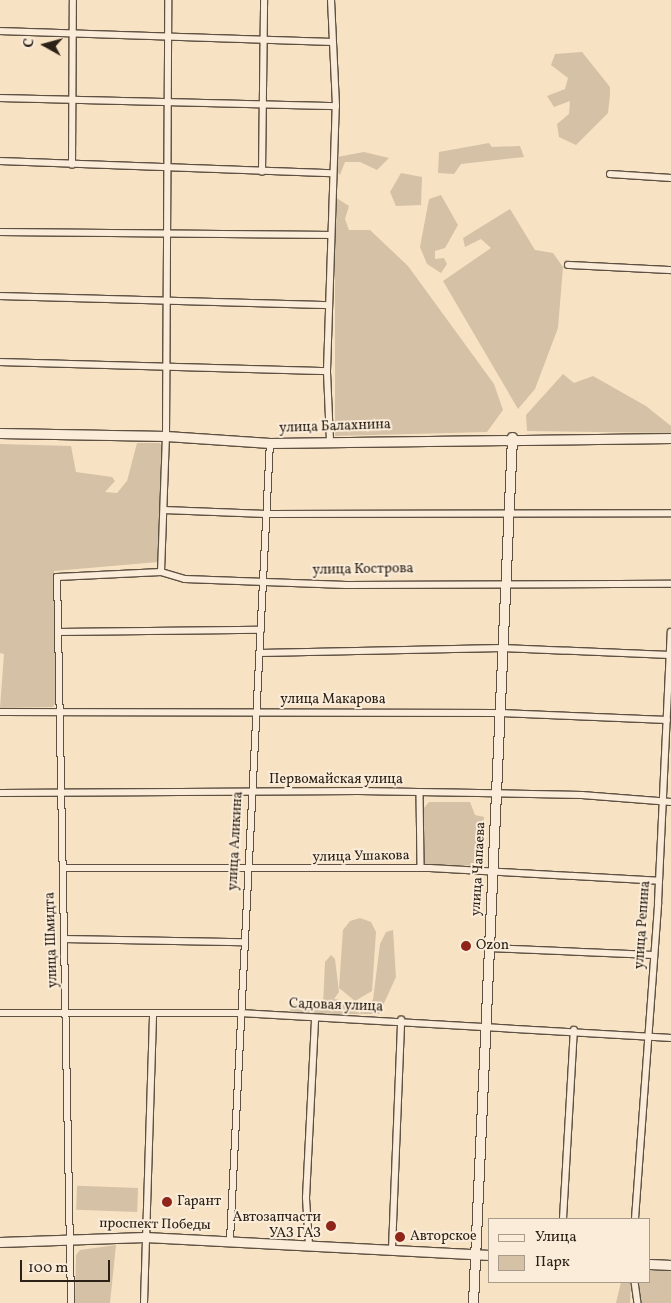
<!DOCTYPE html>
<meta charset="utf-8">
<style>
body{margin:0}
#map{position:relative;width:671px;height:1303px;overflow:hidden;background:#f8e2c4;font-family:Vollkorn,serif}
div>[style]{position:absolute}
.green>*{inset:0;background:#d5c1a6;transform-origin:0 0}
.roads{filter:drop-shadow(1px 0 #5e5142) drop-shadow(-1px 0 #5e5142) drop-shadow(0 1px #5e5142) drop-shadow(0 -1px #5e5142)}
.street>*{height:5.5px;margin:-2.75px;padding:0 2.75px;transform-origin:2.75px;border-radius:2.75px;background:#faecd9}
.secondary>*{height:9px;margin:-4.5px;padding:0 4.5px;transform-origin:4.5px;border-radius:4.5px;background:#faecd9}
.dots>*{width:14px;height:14px;translate:-50% -50%;box-sizing:border-box;border:2px solid #faecd9;border-radius:50%}
span{translate:-50% -50%;white-space:nowrap;text-align:center;line-height:1.15;-webkit-text-stroke:4px #faecd9;paint-order:stroke}
.street-label{font-size:14px;color:#2b2116}
.poi-label{font-size:14px;color:#2b2116}
.left{translate:0 -50%;text-align:left}
.right{translate:-100% -50%;text-align:right}
.legend{position:absolute;left:488px;top:1218px;width:162px;height:65px;box-sizing:border-box;background:#faecd9;border:1px solid #a79b8b;margin:0;padding:6px 9px;list-style:none;font-size:15px;color:#2b2116}
.legend li{display:flex;align-items:center;gap:10px;height:25px}
.legend b{width:25px;border:1px solid #a79b8b}
.north{position:absolute;left:20px;top:20px;width:50px;height:50px;-webkit-text-stroke:4px #faecd9;paint-order:stroke;rotate:277deg;font-size:14px;font-weight:700;line-height:20px;text-align:center;color:#2b2116}
.north::after{content:'';display:block;margin:auto;width:18px;height:22px;background:#2b2116;clip-path:polygon(50% 0,100% 100%,50% 72%,0 100%)}
.scale{position:absolute;left:20px;top:1260px;width:90px;height:22px;box-sizing:border-box;border:2px solid #2b2116;border-top:0;padding-left:6px;font-size:15px;line-height:18px;white-space:nowrap;color:#2b2116;-webkit-text-stroke:4px #faecd9;paint-order:stroke}
</style>
<div id="map">
<div class="green">
<i style="clip-path:polygon(582px 52px,610px 87px,610px 95px,608px 113px,576px 145px,559px 137px,557px 124px,569px 114px,570px 101px,554px 107px,547px 96px,565px 89px,568px 78px,551px 65px,555px 54px)"></i>
<i style="clip-path:polygon(489px 143px,492px 147px,520px 146px,524px 157px,461px 164px,454px 174px,438px 173px,439px 152px)"></i>
<i style="clip-path:polygon(364px 152px,389px 158px,377px 170px,360px 162px,345px 162px,340px 175px,336px 170px,337px 157px)"></i>
<i style="clip-path:polygon(401px 173px,422px 177px,421px 205px,396px 206px,390px 192px)"></i>
<i style="clip-path:polygon(441px 195px,458px 225px,445px 248px,435px 251px,435px 259px,444px 258px,447px 264px,441px 273px,427px 264px,420px 247px,429px 199px)"></i>
<i style="clip-path:polygon(335px 197px,349px 206px,345px 219px,349px 230px,370px 230px,408px 266px,494px 384px,503px 410px,487px 432px,335px 436px)"></i>
<i style="clip-path:polygon(510px 209px,535px 250px,553px 253px,563px 267px,558px 328px,535px 389px,518px 409px,443px 281px,491px 248px,481px 239px,465px 247px,463px 238px)"></i>
<i style="clip-path:polygon(563px 374px,574px 383px,593px 376px,646px 406px,671px 426px,671px 433px,527px 431px,526px 415px)"></i>
<i style="clip-path:polygon(137px 443px,160px 443px,162px 448px,158px 562px,54px 571px,56px 701px,53px 707px,0 708px,4px 654px,0 653px,0 444px,71px 446px,76px 472px,112px 477px,115px 481px,105px 492px,117px 493px,127px 481px)"></i>
<i style="clip-path:polygon(429px 802px,470px 802px,475px 815px,484px 817px,481px 866px,423px 864px,423px 809px)"></i>
<i style="clip-path:polygon(360px 918px,371px 922px,376px 932px,372px 991px,355px 1001px,339px 988px,343px 930px,350px 921px)"></i>
<i style="clip-path:polygon(393px 930px,396px 977px,379px 1014px,290px 1014px,291px 1004px,323px 1005px,325px 962px,331px 955px,335px 959px,339px 992px,334px 999px,366px 1004px,373px 1000px,380px 944px,386px 932px)"></i>
<i style="left:138px;top:1188px;width:24px;height:61px;rotate:92deg"></i>
<i style="clip-path:polygon(116px 1245px,110px 1303px,75px 1303px,76px 1255px,80px 1250px)"></i>
<i style="clip-path:polygon(650px 1270px,671px 1271px,671px 1303px,641px 1303px,637px 1282px,650px 1282px)"></i>
<i style="clip-path:polygon(621px 1282px,631px 1283px,630px 1303px,616px 1303px)"></i>
</div>
<div class="roads">
<div class="street">
<i style="left:0;top:31px;width:330px;rotate:1.9deg"></i>
<i style="left:0;top:98px;width:336px;rotate:1.4deg"></i>
<i style="left:0;top:161px;width:332px;rotate:2.1deg"></i>
<i style="left:72px;top:165px;width:165px;rotate:-89.7deg"></i>
<i style="left:262px;top:172px;width:172px;rotate:-89.3deg"></i>
<i style="left:610px;top:174px;width:61px;rotate:3.8deg"></i>
<i style="left:0;top:232px;width:331px;rotate:0.5deg"></i>
<i style="left:568px;top:265px;width:103px;rotate:2.8deg"></i>
<i style="left:0;top:296px;width:329px;rotate:1.6deg"></i>
<i style="left:0;top:362px;width:327px;rotate:1.6deg"></i>
<i style="left:330px;top:441px;width:70px;rotate:-92.5deg"></i>
<i style="left:327px;top:371px;width:265px;rotate:-88.1deg"></i>
<i style="left:336px;top:106px;width:106px;rotate:-92.7deg"></i>
<i style="left:164px;top:510px;width:102px;rotate:2.2deg"></i>
<i style="left:266px;top:514px;width:405px;rotate:-0.1deg"></i>
<i style="left:161px;top:572px;width:136px;rotate:-87.9deg"></i>
<i style="left:166px;top:436px;width:436px;rotate:-89.7deg"></i>
<i style="left:58px;top:632px;width:203px;rotate:-0.6deg"></i>
<i style="left:260px;top:653px;width:242px;rotate:-1.2deg"></i>
<i style="left:502px;top:648px;width:168px;rotate:2.4deg"></i>
<i style="left:0;top:712px;width:500px;rotate:0.11deg"></i>
<i style="left:500px;top:713px;width:167px;rotate:2.4deg"></i>
<i style="left:0;top:793px;width:359px;rotate:-0.3deg"></i>
<i style="left:359px;top:791px;width:223px;rotate:1deg"></i>
<i style="left:582px;top:795px;width:89px;rotate:4.5deg"></i>
<i style="left:420px;top:793px;width:75px;rotate:89.2deg"></i>
<i style="left:63px;top:868px;width:367px"></i>
<i style="left:430px;top:868px;width:229px;rotate:3.2deg"></i>
<i style="left:64px;top:939px;width:179px;rotate:1deg"></i>
<i style="left:489px;top:948px;width:164px;rotate:2.4deg"></i>
<i style="left:0;top:1013px;width:240px"></i>
<i style="left:240px;top:1013px;width:432px;rotate:3.3deg"></i>
<i style="left:563px;top:1219px;width:189px;rotate:-86.7deg"></i>
<i style="left:635px;top:1219px;width:317px;rotate:-85.8deg"></i>
<i style="left:658px;top:903px;width:271px;rotate:-87.3deg"></i>
<i style="left:230px;top:1240px;width:798px;rotate:-87.13deg"></i>
<i style="left:309px;top:1245px;width:47px;rotate:-93.7deg"></i>
<i style="left:306px;top:1198px;width:178px;rotate:-87.1deg"></i>
<i style="left:392px;top:1249px;width:229px;rotate:-87.7deg"></i>
<i style="left:635px;top:1282px;width:21px;rotate:82deg"></i>
<i style="left:71px;top:1303px;width:726px;rotate:-91.1deg"></i>
<i style="left:57px;top:577px;width:104px;rotate:-2.8deg"></i>
<i style="left:161px;top:572px;width:25px;rotate:16deg"></i>
<i style="left:185px;top:579px;width:161px;rotate:2.1deg"></i>
<i style="left:346px;top:585px;width:325px;rotate:-0.2deg"></i>
<i style="left:144px;top:1303px;width:289px;rotate:-88.2deg"></i>
</div>
<div class="secondary">
<i style="left:0;top:433px;width:166px;rotate:1deg"></i>
<i style="left:166px;top:436px;width:104px;rotate:3.9deg"></i>
<i style="left:270px;top:443px;width:401px;rotate:-0.7deg"></i>
<i style="left:0;top:1242px;width:145px;rotate:-2deg"></i>
<i style="left:145px;top:1237px;width:345px;rotate:3deg"></i>
<i style="left:650px;top:1264px;width:21px;rotate:3deg"></i>
<i style="left:473px;top:1303px;width:867px;rotate:-87.42deg"></i>
</div>
</div>
<div class="dots">
<i style="left:466px;top:946px;background:#8f2418"></i>
<i style="left:167px;top:1202px;background:#8f2418"></i>
<i style="left:331px;top:1226px;background:#8f2418"></i>
<i style="left:400px;top:1237px;background:#8f2418"></i>
</div>
<div class="street-label">
<span style="left:335px;top:427px;rotate:-2deg">улица Балахнина</span>
<span style="left:363px;top:570px;rotate:-1deg">улица Кострова</span>
<span style="left:333px;top:700px">улица Макарова</span>
<span style="left:336px;top:780px">Первомайская улица</span>
<span style="left:236px;top:841px;rotate:-87deg">улица Аликина</span>
<span style="left:361px;top:857px;rotate:-1deg">улица Ушакова</span>
<span style="left:479px;top:869px;rotate:-87deg">улица Чапаева</span>
<span style="left:643px;top:925px;rotate:-86deg">улица Репина</span>
<span style="left:52px;top:940px;rotate:-92deg">улица Шмидта</span>
<span style="left:336px;top:1006px;rotate:2deg">Садовая улица</span>
<span style="left:155px;top:1225px;rotate:1deg">проспект Победы</span>
</div>
<div class="poi-label">
<span class="left" style="left:476px;top:946px">Ozon</span>
<span class="left" style="left:177px;top:1202px">Гарант</span>
<span class="right" style="left:321px;top:1226px">Автозапчасти<br>УАЗ ГАЗ</span>
<span class="left" style="left:410px;top:1237px">Авторское</span>
</div>
<ul class="legend">
<li><b style="height:6px;background:#faecd9"></b>Улица</li>
<li><b style="height:14px;background:#d5c1a6"></b>Парк</li>
</ul>
<div class="north">С</div>
<div class="scale">100 m</div>
</div>
